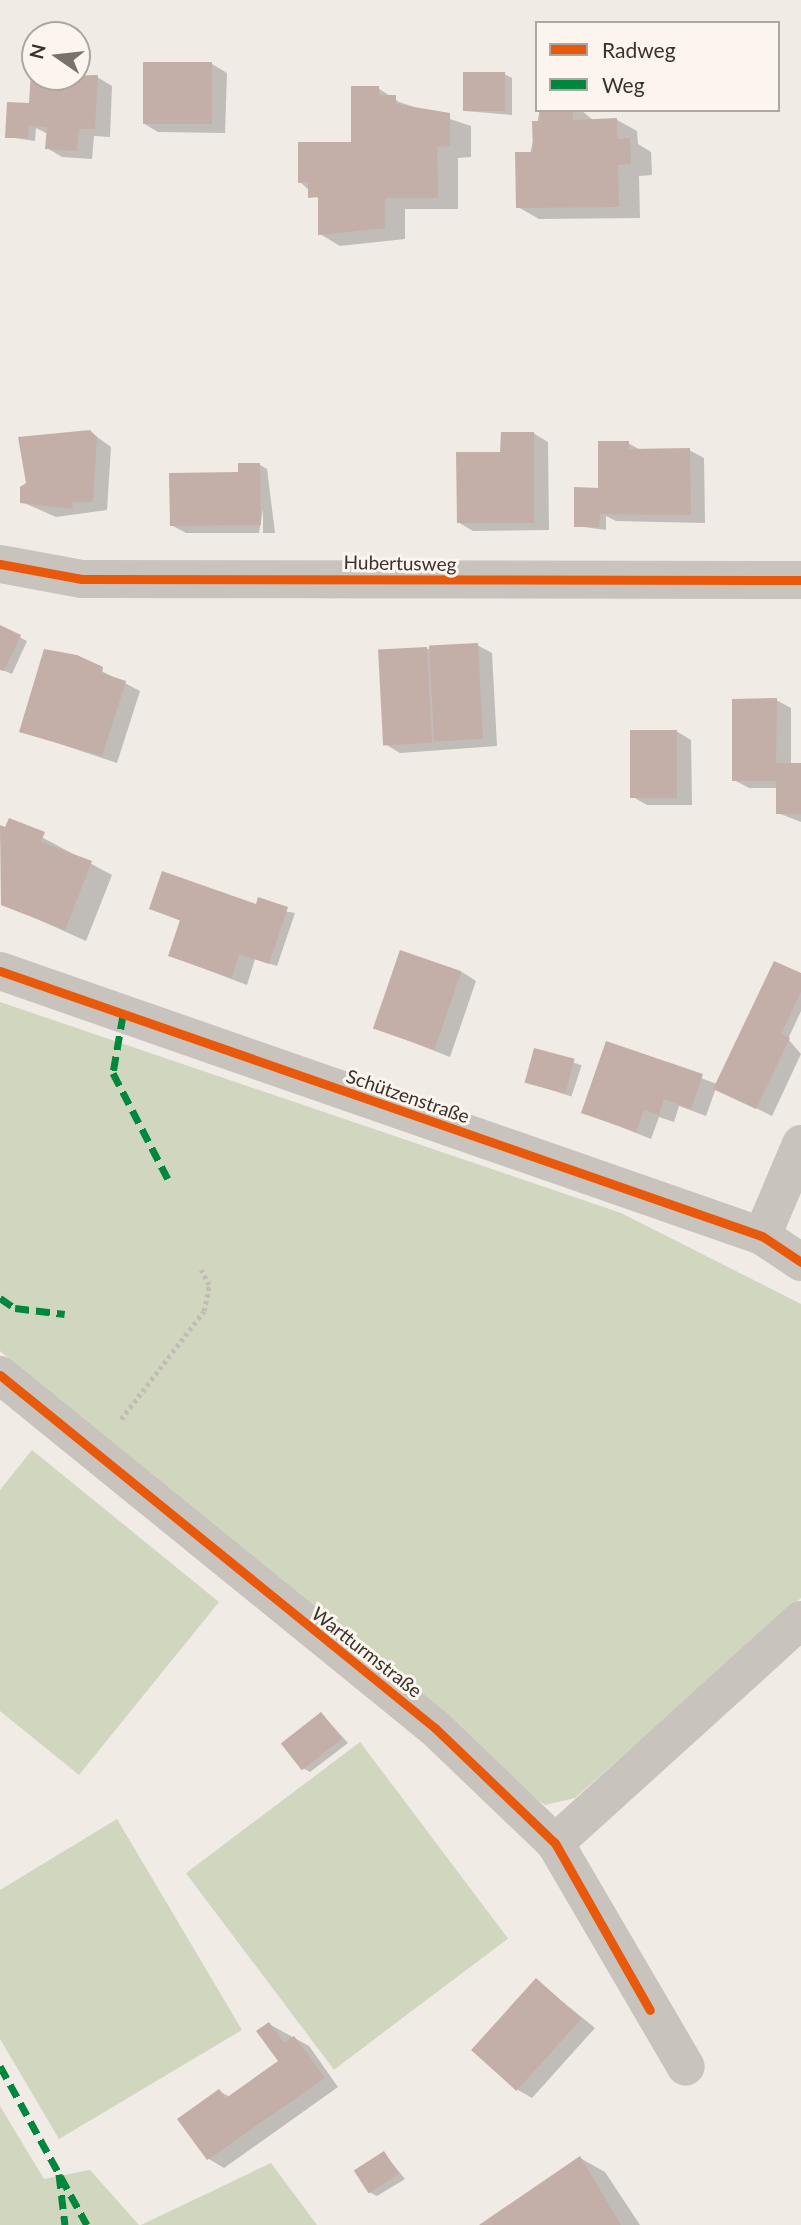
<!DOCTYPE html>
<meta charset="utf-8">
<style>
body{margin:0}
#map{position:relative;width:801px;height:2225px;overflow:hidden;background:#f0ebe5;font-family:Lato,sans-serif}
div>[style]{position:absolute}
.green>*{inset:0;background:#d1d6bf;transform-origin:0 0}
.shadow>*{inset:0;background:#0003;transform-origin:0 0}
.building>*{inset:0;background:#c3afa7;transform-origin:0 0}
.path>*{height:4.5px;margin-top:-2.25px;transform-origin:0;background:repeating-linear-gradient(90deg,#c2bbb6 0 3.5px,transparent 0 7px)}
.minor>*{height:38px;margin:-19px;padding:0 19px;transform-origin:19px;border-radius:19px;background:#c9c3be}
.quiet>*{height:7px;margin-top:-3.5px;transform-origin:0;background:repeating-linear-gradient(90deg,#00873e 0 14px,transparent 0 21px)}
.cycleway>*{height:9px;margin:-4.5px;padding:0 4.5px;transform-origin:4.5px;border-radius:4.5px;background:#e8590c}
span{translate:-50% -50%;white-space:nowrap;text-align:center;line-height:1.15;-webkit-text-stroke:6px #fbf5ee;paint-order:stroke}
.street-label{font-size:19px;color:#3b302b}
.legend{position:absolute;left:535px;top:21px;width:245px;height:91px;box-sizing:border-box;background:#fbf5ee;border:2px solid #aea6a0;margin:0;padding:9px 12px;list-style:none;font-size:21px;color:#3b302b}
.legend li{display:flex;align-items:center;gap:14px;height:35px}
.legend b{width:35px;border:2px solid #aea6a0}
.north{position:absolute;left:21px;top:21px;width:70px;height:70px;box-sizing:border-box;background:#fbf5ee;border:2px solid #aea6a0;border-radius:50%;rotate:284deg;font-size:19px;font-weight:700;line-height:28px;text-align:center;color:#3b302b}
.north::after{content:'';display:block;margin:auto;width:24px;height:32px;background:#7a716c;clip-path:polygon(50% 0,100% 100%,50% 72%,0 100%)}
</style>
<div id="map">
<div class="green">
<i style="clip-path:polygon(0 1002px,621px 1213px,801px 1304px,801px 1598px,575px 1798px,545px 1805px,530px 1795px,0 1351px)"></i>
<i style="clip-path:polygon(32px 1450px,219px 1602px,79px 1775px,0 1711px,0 1490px)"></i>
<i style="left:360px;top:1742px;width:246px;height:218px;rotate:53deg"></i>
<i style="clip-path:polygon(117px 1819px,242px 2030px,59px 2139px,0 2039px,0 1890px)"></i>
<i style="clip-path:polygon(0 2106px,44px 2179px,90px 2170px,139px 2225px,0 2225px)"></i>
<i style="clip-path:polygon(271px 2163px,317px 2225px,141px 2225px)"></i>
</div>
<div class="shadow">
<i style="clip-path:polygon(212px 64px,227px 73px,225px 133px,158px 132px,143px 123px)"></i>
<i style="clip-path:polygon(33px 73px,97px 77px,112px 86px,110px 137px,94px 136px,92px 159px,62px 157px,47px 148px,48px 134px,36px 128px,35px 141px,7px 137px,31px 106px)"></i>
<i style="clip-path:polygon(504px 74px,512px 78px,512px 115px,465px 111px)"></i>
<i style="clip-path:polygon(378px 88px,399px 102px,471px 126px,471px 157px,458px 158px,458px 209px,405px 209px,405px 239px,340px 246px,320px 234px,321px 201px,300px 182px,353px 144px)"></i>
<i style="clip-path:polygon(540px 110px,581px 110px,594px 121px,617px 120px,637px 131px,638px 144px,651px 152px,652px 175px,639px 176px,640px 218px,539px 219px,518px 207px)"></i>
<i style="clip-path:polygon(90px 432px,111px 447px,107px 510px,56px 517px,22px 502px)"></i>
<i style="clip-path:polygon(533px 433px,548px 442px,549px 530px,473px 531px,458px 522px,502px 453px)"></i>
<i style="clip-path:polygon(628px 443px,642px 451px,689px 450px,704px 458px,705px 523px,616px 521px,606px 516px,606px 530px,576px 526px)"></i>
<i style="clip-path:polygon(260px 465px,267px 469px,275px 533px,263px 533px,263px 509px,259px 533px,186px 533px,171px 525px)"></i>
<i style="clip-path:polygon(0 627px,27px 641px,12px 674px,0 669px)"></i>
<i style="clip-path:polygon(477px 645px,492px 653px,497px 746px,400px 753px,385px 744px,427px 649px)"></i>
<i style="clip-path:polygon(71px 655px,140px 691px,117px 763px,21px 731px)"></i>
<i style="clip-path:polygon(776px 700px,791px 708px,791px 765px,801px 765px,801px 822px,778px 813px,778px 788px,749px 788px,734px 780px)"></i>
<i style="clip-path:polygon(676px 731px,691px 740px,692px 805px,647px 805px,633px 797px)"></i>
<i style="clip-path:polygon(10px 820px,112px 875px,86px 941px,4px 904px,0 827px,6px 829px)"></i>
<i style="clip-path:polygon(257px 906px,295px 913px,277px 966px,255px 959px,247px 985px,170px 956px,181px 921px,151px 909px)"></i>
<i style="clip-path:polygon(462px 972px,476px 981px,450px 1057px,376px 1028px)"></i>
<i style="clip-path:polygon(801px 975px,801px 1011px,788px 1039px,801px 1054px,772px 1116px,716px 1088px,706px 1116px,679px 1106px,674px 1122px,659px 1117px,651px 1139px,583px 1112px,607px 1043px,717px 1084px)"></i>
<i style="left:535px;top:1050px;width:49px;height:33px;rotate:18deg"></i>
<i style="clip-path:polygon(322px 1714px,348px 1743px,310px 1772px,303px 1768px)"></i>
<i style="clip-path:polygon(536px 1980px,595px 2028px,532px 2098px,518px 2090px)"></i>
<i style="clip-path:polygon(269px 2024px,309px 2046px,338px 2087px,224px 2168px,209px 2159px,180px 2119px,219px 2091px,230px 2097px,280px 2061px)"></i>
<i style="clip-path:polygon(384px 2153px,405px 2179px,377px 2196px,369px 2192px)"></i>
<i style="clip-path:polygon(580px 2158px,605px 2172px,640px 2225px,482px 2225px)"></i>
</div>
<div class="building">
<i style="left:143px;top:62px;width:69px;height:62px"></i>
<i style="clip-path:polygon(31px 71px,35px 77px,98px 75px,95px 129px,79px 129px,77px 151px,45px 149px,47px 127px,29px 126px,28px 138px,5px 138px,7px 102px,29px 103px)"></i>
<i style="left:505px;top:72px;width:39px;height:42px;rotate:90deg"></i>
<i style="clip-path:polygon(351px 86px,379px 86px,379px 95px,396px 95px,396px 104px,450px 113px,450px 146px,437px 147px,438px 198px,385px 198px,385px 228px,318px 235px,318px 197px,308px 198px,308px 182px,298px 183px,298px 142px,351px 142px)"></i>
<i style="clip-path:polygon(539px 110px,573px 110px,573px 120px,617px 118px,617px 139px,630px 138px,631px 164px,618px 165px,619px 207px,516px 208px,515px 152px,533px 152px,532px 121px,540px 121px)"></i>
<i style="clip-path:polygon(90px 430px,97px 437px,93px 502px,72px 502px,73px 509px,20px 503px,20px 487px,26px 483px,18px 437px)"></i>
<i style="clip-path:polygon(501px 432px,534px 432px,534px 523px,457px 523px,456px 452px,500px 452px)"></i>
<i style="clip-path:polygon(598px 441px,629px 441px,629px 449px,690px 448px,691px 515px,600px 514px,599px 527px,574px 527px,574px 487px,598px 488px)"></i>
<i style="clip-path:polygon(238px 463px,260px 463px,261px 525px,170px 526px,169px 473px,238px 472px)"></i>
<i style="clip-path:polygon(0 625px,21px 635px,4px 671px,0 670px)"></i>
<i style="left:478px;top:643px;width:96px;height:49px;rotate:87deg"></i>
<i style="left:427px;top:647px;width:96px;height:49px;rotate:87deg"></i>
<i style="clip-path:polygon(44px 649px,77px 655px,103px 667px,102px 673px,126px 681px,102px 756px,19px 732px)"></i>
<i style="clip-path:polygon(777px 698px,776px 763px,801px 763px,801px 814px,776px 814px,776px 781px,732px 781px,732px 699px)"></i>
<i style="left:630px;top:730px;width:47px;height:68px"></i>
<i style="clip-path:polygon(9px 818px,45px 832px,41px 842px,92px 861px,65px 930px,1px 905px,0 825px,5px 827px)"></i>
<i style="clip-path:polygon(162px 871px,256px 904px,258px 897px,288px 907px,269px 964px,239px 954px,232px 978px,168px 956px,180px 920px,149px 909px)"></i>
<i style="left:400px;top:950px;width:65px;height:83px;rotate:19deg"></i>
<i style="clip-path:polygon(774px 961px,801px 973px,801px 992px,781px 1034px,790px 1038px,756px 1109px,713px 1089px)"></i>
<i style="clip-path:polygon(606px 1041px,703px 1074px,691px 1109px,664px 1099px,659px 1115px,644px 1110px,636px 1132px,581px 1113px)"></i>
<i style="left:534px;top:1048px;width:42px;height:36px;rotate:15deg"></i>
<i style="left:321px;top:1712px;width:34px;height:51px;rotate:52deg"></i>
<i style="left:536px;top:1978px;width:61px;height:97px;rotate:42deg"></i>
<i style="clip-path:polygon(269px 2022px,284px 2043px,294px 2036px,325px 2078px,207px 2160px,177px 2119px,219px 2089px,226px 2098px,278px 2061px,256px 2031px)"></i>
<i style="left:384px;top:2151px;width:27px;height:36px;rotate:57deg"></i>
<i style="clip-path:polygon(580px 2156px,621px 2225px,479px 2225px)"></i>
</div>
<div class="path">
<i style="left:121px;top:1419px;width:136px;rotate:-52.5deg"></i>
<i style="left:204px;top:1311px;width:26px;rotate:-79deg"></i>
<i style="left:209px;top:1285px;width:17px;rotate:-118deg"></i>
</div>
<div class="minor">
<i style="left:0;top:564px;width:83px;rotate:10.4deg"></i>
<i style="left:82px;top:579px;width:719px;rotate:0.08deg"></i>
<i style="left:0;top:971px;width:807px;rotate:19.18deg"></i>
<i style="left:762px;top:1236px;width:47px;rotate:33.7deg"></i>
<i style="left:762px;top:1236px;width:100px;rotate:-67deg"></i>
<i style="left:0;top:1375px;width:560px;rotate:39.06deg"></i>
<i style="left:435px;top:1728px;width:166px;rotate:43.8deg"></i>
<i style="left:555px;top:1843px;width:259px;rotate:59.7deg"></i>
<i style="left:555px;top:1843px;width:332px;rotate:-42.2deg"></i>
</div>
<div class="quiet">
<i style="left:123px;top:1015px;width:59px;rotate:99.8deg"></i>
<i style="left:113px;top:1073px;width:119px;rotate:62.6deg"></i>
<i style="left:0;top:1298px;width:18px;rotate:34deg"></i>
<i style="left:15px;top:1308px;width:50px;rotate:6.8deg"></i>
<i style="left:0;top:2066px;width:181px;rotate:61.3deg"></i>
<i style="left:59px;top:2174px;width:51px;rotate:83.3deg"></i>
</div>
<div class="cycleway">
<i style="left:0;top:564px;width:83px;rotate:10.4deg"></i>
<i style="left:82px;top:579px;width:719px;rotate:0.08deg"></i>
<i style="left:0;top:971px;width:807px;rotate:19.18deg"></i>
<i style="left:762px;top:1236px;width:47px;rotate:33.7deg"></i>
<i style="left:0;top:1375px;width:560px;rotate:39.06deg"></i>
<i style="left:435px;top:1728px;width:166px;rotate:43.8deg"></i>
<i style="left:555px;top:1843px;width:192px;rotate:60.4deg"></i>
</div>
<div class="street-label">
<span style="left:400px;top:563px;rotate:1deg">Hubertusweg</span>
<span style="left:408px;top:1096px;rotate:19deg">Schützenstraße</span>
<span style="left:367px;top:1652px;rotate:38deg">Wartturmstraße</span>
</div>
<ul class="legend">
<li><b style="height:9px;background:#e8590c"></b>Radweg</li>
<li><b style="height:9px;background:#00873e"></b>Weg</li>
</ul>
<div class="north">N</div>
</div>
